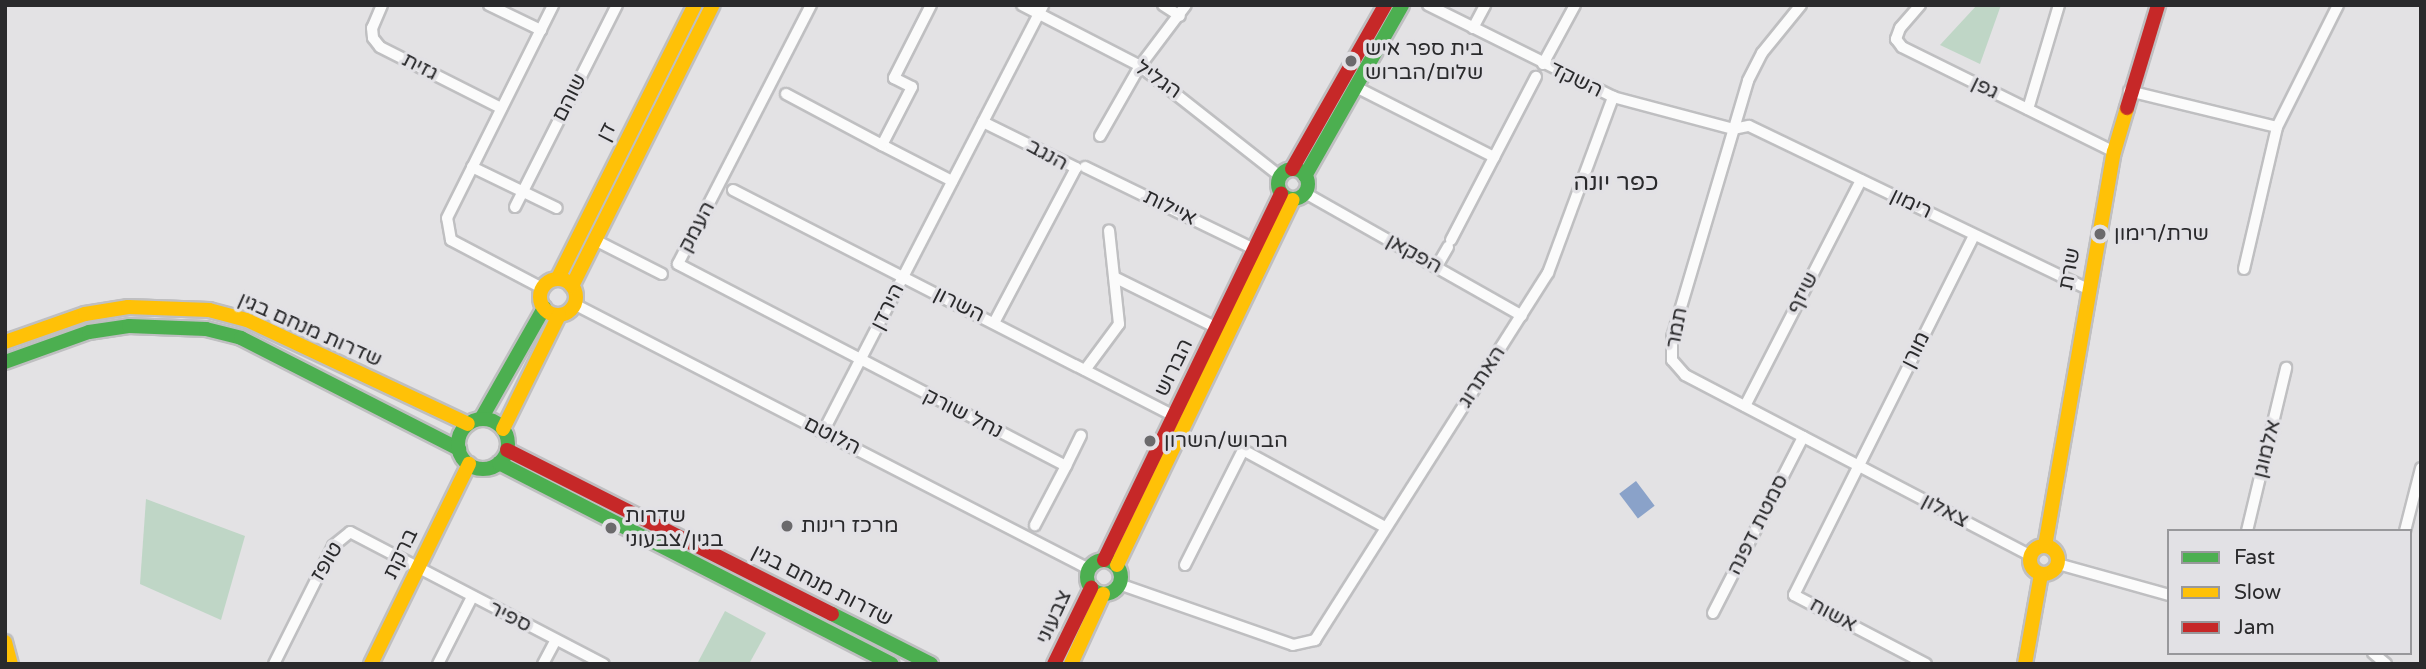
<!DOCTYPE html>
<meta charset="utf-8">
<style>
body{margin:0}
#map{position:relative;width:2426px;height:669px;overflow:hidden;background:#e3e2e4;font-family:"Varela Round",Heebo,sans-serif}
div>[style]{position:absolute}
.green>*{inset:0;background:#bfd6c6}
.water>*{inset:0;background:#8aa2c9;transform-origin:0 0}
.roads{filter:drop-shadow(2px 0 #bfbfc1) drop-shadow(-2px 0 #bfbfc1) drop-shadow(0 2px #bfbfc1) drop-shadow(0 -2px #bfbfc1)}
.street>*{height:10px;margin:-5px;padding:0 5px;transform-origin:5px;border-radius:5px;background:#fbfbfb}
.fast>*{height:14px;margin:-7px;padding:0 7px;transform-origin:7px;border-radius:7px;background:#4caf50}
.fast>.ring{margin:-7px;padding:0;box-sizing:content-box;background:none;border:14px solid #4caf50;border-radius:50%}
.slow>*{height:14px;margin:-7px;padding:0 7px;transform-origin:7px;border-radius:7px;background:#ffc107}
.slow>.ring{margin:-7px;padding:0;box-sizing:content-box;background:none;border:14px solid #ffc107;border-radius:50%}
.jam>*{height:14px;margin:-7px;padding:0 7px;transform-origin:7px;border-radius:7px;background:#c62828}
.dots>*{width:19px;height:19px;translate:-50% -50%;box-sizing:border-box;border:4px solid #e2e1e5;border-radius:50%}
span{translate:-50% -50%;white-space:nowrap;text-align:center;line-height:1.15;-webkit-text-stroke:7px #e2e1e5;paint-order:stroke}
.poi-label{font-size:21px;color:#2a2a2c}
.left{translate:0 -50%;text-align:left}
.street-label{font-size:21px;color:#2a2a2c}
.quarter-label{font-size:24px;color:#2a2a2c}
.frame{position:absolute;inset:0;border:7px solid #2a2a2c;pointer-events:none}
.legend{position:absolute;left:2167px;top:529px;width:245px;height:126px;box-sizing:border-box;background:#e2e1e5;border:2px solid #98989b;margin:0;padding:9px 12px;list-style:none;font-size:21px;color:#2a2a2c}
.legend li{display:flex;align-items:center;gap:14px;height:35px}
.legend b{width:35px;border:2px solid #98989b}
</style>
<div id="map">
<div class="green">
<i style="clip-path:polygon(1977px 5px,2001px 5px,1980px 64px,1940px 45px)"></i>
<i style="clip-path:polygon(146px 499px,245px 536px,221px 620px,140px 584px)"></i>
<i style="clip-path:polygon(725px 611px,766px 633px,749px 664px,697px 664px)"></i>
</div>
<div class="water">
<i style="left:1636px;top:481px;width:31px;height:21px;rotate:53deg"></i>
</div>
<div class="roads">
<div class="street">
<i style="left:382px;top:5px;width:25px;rotate:113deg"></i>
<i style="left:372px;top:28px;width:10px;rotate:84deg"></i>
<i style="left:373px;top:38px;width:11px;rotate:52deg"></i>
<i style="left:380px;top:47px;width:136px;rotate:26.8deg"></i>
<i style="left:489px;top:5px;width:58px;rotate:25.7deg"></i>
<i style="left:811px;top:5px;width:291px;rotate:117.2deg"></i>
<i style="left:678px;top:264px;width:437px;rotate:27.5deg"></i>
<i style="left:1066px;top:466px;width:67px;rotate:117.7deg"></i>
<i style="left:931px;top:5px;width:82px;rotate:116.9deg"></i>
<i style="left:894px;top:78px;width:20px;rotate:27deg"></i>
<i style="left:912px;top:87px;width:65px;rotate:117.3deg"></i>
<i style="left:882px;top:145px;width:79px;rotate:27.2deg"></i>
<i style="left:1022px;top:5px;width:133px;rotate:27.3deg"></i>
<i style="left:1140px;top:66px;width:178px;rotate:38.2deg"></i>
<i style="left:1163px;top:5px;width:20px;rotate:33deg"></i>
<i style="left:1428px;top:5px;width:207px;rotate:26.4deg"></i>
<i style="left:1613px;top:97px;width:124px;rotate:14.9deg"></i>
<i style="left:1733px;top:129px;width:16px;rotate:-11deg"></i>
<i style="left:1749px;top:126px;width:375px;rotate:25.7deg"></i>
<i style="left:1801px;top:5px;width:62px;rotate:129.1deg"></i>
<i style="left:1762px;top:53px;width:31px;rotate:117deg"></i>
<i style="left:1748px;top:81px;width:267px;rotate:106.5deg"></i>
<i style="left:1672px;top:337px;width:23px;rotate:90deg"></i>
<i style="left:1672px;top:360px;width:20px;rotate:49deg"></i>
<i style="left:1685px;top:375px;width:390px;rotate:27.6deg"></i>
<i style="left:1920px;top:5px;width:30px;rotate:131deg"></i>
<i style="left:1900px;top:28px;width:12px;rotate:110deg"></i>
<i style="left:1896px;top:39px;width:10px;rotate:53deg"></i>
<i style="left:1902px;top:47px;width:237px;rotate:26.3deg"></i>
<i style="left:1473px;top:28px;width:26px;rotate:-62deg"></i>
<i style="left:1543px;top:64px;width:67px;rotate:-61.5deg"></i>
<i style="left:1356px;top:87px;width:155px;rotate:26.9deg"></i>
<i style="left:2129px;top:91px;width:152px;rotate:13.7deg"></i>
<i style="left:786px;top:94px;width:109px;rotate:28deg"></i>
<i style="left:2028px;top:109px;width:109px;rotate:-73.4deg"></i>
<i style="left:983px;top:122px;width:104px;rotate:26.3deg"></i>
<i style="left:1076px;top:168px;width:175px;rotate:117.9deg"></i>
<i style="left:1100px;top:136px;width:81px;rotate:-60.3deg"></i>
<i style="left:1140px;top:66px;width:76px;rotate:-53deg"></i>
<i style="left:472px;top:167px;width:94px;rotate:25.8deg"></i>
<i style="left:1085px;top:167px;width:188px;rotate:25.9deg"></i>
<i style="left:733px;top:190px;width:500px;rotate:27.13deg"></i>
<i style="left:1305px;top:193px;width:249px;rotate:29.5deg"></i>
<i style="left:515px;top:207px;width:226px;rotate:-63.2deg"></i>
<i style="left:595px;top:240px;width:75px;rotate:26.9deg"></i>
<i style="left:1451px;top:240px;width:184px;rotate:-62.5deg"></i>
<i style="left:1437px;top:266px;width:22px;rotate:-60deg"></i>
<i style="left:2244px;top:269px;width:146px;rotate:-76.9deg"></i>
<i style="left:2277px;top:127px;width:136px;rotate:-63.4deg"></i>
<i style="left:1114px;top:277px;width:115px;rotate:26.3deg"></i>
<i style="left:542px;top:288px;width:103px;rotate:-152.2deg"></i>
<i style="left:451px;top:240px;width:22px;rotate:-100deg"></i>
<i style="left:447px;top:218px;width:238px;rotate:-63.5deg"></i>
<i style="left:574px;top:304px;width:579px;rotate:27.23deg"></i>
<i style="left:1085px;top:370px;width:57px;rotate:-53.5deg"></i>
<i style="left:1119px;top:324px;width:94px;rotate:-96.1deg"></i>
<i style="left:1745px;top:406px;width:254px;rotate:-62.8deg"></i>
<i style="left:823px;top:432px;width:480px;rotate:-62.7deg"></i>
<i style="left:1066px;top:466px;width:34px;rotate:-64deg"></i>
<i style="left:2247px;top:531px;width:168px;rotate:-76.5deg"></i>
<i style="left:2405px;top:531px;width:65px;rotate:-75.7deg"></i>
<i style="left:2058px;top:564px;width:115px;rotate:15.6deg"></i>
<i style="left:1185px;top:565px;width:129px;rotate:-63.2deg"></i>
<i style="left:1243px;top:450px;width:159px;rotate:28.5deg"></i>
<i style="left:1119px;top:584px;width:184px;rotate:19.3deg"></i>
<i style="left:1293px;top:645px;width:23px;rotate:-13deg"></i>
<i style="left:1315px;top:640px;width:435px;rotate:-57.6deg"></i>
<i style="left:1548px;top:273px;width:188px;rotate:-69.7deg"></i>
<i style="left:1713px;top:613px;width:198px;rotate:-62.9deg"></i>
<i style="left:2373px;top:653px;width:17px;rotate:40deg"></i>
<i style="left:274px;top:664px;width:132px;rotate:-63.4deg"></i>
<i style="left:333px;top:546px;width:22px;rotate:-39deg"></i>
<i style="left:350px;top:532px;width:286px;rotate:27.5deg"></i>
<i style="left:438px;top:664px;width:75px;rotate:-63.1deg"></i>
<i style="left:543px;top:664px;width:27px;rotate:-62deg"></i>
<i style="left:1926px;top:664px;width:149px;rotate:-152.4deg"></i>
<i style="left:1794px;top:595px;width:402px;rotate:-63.4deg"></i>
</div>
<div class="fast">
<i class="ring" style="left:1278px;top:169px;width:16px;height:16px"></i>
<i style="left:1305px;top:176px;width:197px;rotate:-60.4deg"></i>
<i style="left:5px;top:362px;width:89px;rotate:-19.7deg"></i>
<i style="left:89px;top:332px;width:40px;rotate:-8.5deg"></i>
<i style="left:129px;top:326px;width:77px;rotate:2.2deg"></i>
<i style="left:206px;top:329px;width:36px;rotate:14deg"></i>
<i style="left:241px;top:338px;width:245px;rotate:27deg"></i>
<i style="left:481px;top:419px;width:128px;rotate:-60.4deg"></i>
<i class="ring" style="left:458px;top:419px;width:36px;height:36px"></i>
<i style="left:499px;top:463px;width:441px;rotate:27.1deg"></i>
<i class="ring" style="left:1087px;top:560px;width:20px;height:20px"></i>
<i style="left:832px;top:614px;width:111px;rotate:26.8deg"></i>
</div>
<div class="slow">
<i style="left:558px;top:278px;width:305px;rotate:-63.4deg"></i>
<i class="ring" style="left:540px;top:279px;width:22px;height:22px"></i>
<i style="left:572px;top:286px;width:314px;rotate:-63.4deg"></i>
<i style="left:5px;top:342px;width:85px;rotate:-19.3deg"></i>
<i style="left:85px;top:314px;width:44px;rotate:-9.2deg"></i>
<i style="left:128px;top:307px;width:81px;rotate:2.1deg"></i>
<i style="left:209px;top:310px;width:39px;rotate:15deg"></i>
<i style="left:247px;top:320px;width:244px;rotate:25.2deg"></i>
<i style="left:503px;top:429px;width:127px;rotate:-63.8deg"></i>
<i class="ring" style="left:2030px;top:546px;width:14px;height:14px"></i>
<i style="left:2045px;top:546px;width:400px;rotate:-80.1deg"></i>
<i style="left:2114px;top:152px;width:46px;rotate:-73.5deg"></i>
<i style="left:1117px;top:565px;width:405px;rotate:-64.3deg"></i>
<i style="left:5px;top:642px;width:23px;rotate:75deg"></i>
<i style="left:371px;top:664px;width:223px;rotate:-63.9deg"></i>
<i style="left:1071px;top:664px;width:77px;rotate:-65.4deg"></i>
<i style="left:2025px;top:664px;width:91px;rotate:-79.9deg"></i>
</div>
<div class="jam">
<i style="left:2127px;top:108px;width:108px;rotate:-73.2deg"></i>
<i style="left:1292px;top:169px;width:189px;rotate:-60.4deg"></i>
<i style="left:507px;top:450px;width:364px;rotate:26.8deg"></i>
<i style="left:1104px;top:560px;width:407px;rotate:-64.2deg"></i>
<i style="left:1054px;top:664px;width:85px;rotate:-64deg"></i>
</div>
</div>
<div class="dots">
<i style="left:1351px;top:61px;background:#6b6a6c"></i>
<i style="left:2100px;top:234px;background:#6b6a6c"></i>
<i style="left:1150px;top:441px;background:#6b6a6c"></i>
<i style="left:787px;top:526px;background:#6b6a6c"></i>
<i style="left:611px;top:528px;background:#6b6a6c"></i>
</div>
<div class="poi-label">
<span class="left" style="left:1365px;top:61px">בית ספר איש<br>שלום/הברוש</span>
<span class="left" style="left:2114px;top:234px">שרת/רימון</span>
<span class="left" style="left:1164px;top:441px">הברוש/השרון</span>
<span class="left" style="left:625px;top:528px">שדרות<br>בגין/צבעוני</span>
<span class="left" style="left:801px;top:526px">מרכז רינות</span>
</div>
<div class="street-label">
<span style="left:420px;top:67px;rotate:27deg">גזית</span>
<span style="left:1158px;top:80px;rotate:34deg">הגליל</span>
<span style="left:1576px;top:80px;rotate:26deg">השקד</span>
<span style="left:1985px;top:88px;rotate:26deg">גפן</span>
<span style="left:570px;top:98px;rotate:-63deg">שוהם</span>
<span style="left:607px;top:132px;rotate:-63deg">דן</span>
<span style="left:1047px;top:155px;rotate:29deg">הנגב</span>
<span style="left:1911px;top:204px;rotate:26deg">רימון</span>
<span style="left:1170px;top:208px;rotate:26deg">איילות</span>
<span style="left:697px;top:227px;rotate:-62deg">העמק</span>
<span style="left:1414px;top:254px;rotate:29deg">הפקאן</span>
<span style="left:2070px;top:269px;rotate:-79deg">שרת</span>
<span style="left:1803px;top:293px;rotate:-63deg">שיזף</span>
<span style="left:959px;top:305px;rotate:27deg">השרון</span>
<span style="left:888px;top:307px;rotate:-63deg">הירדן</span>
<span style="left:1677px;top:328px;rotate:-79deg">תמר</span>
<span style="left:310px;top:330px;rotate:24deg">שדרות מנחם בגין</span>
<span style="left:1916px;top:350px;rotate:-63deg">מורן</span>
<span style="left:1174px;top:368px;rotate:-64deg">הברוש</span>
<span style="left:1482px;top:377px;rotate:-57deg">האתרוג</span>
<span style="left:963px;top:414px;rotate:27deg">נחל שורק</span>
<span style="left:832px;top:436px;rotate:27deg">הלוטם</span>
<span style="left:2267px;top:449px;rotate:-76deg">אלמוגן</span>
<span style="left:1945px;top:511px;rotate:28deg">צאלון</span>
<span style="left:1758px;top:525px;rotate:-63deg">סמטת דפנה</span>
<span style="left:401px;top:554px;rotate:-64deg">ברקת</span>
<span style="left:327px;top:562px;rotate:-59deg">טופז</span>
<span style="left:822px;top:586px;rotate:27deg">שדרות מנחם בגין</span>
<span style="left:1833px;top:615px;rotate:28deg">אשוח</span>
<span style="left:510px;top:617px;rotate:27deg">ספיר</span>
<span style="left:1054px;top:617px;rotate:-65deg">צבעוני</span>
</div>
<div class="quarter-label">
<span style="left:1616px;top:183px">כפר יונה</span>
</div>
<div class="frame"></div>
<ul class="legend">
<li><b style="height:9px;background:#4caf50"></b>Fast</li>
<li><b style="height:9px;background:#ffc107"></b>Slow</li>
<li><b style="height:9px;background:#c62828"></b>Jam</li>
</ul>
</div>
